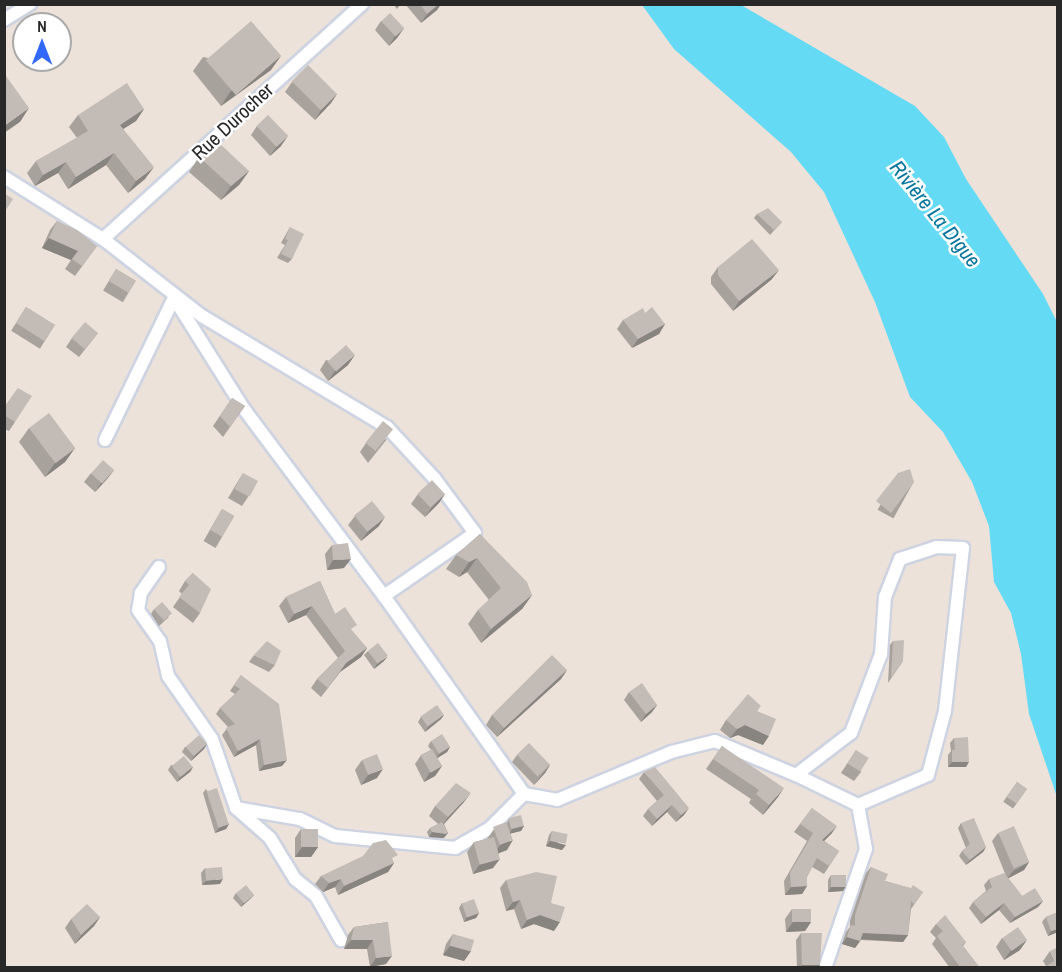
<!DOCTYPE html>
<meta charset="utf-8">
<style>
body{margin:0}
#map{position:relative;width:1062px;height:972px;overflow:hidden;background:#ece2d9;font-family:"Archivo Narrow",sans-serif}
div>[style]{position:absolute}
.water>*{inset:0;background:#65daf5}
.roads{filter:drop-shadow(2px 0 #ced3e2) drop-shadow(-2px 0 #ced3e2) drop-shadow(0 2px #ced3e2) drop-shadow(0 -2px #ced3e2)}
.minor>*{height:12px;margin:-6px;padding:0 6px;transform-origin:6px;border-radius:6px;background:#fff}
.wall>*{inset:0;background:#a8a29d;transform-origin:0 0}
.shaded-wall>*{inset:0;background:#88847f}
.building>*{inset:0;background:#c3bcb6;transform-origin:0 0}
span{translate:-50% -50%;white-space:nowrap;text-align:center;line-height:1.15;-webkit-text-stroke:5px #fff;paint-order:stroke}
.street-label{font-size:20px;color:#282828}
.water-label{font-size:21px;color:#06769f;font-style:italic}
.frame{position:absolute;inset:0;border:6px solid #282828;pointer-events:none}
.north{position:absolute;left:12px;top:12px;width:60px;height:60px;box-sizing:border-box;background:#fff;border:2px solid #a9a9a9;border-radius:50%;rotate:0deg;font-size:16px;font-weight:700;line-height:24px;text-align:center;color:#282828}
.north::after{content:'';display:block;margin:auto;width:21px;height:27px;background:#3368ff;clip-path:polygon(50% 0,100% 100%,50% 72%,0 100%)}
</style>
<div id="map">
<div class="water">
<i style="clip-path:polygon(642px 5px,741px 5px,915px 106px,944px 137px,966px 179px,1043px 294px,1058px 324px,1057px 797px,1029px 714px,1021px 654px,1011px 613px,994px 582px,989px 526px,972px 482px,943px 432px,910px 397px,875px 302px,824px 192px,791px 152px,674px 49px)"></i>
</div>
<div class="roads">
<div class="minor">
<i style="left:4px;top:20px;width:31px;rotate:-32deg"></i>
<i style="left:4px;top:177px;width:117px;rotate:32.1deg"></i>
<i style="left:103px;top:239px;width:125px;rotate:37.9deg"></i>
<i style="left:202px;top:316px;width:216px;rotate:31deg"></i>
<i style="left:387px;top:427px;width:71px;rotate:47.3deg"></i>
<i style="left:435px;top:479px;width:67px;rotate:53.5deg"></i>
<i style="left:475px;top:533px;width:111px;rotate:145.3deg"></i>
<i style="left:103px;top:239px;width:350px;rotate:-42.2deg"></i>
<i style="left:174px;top:298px;width:131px;rotate:57.8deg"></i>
<i style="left:244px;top:409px;width:234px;rotate:53.2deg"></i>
<i style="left:384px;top:596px;width:242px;rotate:54.7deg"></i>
<i style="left:524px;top:794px;width:34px;rotate:10deg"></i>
<i style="left:557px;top:800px;width:124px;rotate:-22.8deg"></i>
<i style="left:671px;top:752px;width:45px;rotate:-14deg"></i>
<i style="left:715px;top:741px;width:88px;rotate:22.8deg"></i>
<i style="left:796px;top:775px;width:69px;rotate:-37.4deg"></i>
<i style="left:851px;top:733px;width:85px;rotate:-69.2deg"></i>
<i style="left:881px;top:654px;width:57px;rotate:-86deg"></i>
<i style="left:885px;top:597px;width:41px;rotate:-68.5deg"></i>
<i style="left:900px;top:559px;width:38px;rotate:-18deg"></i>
<i style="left:936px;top:547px;width:27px;rotate:2deg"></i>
<i style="left:963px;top:548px;width:164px;rotate:96.3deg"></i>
<i style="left:945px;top:711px;width:66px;rotate:104.9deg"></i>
<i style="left:928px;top:775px;width:76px;rotate:156.8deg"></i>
<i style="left:858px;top:805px;width:69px;rotate:-154.2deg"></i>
<i style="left:105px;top:440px;width:158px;rotate:-64.1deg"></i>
<i style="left:159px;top:567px;width:32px;rotate:125deg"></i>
<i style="left:141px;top:593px;width:17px;rotate:100deg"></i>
<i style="left:138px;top:610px;width:38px;rotate:55deg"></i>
<i style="left:160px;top:641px;width:36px;rotate:77deg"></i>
<i style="left:168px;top:676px;width:77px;rotate:55.1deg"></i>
<i style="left:212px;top:739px;width:73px;rotate:70.8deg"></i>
<i style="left:236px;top:808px;width:45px;rotate:41.4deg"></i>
<i style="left:270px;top:838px;width:48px;rotate:58.6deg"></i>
<i style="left:295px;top:879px;width:27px;rotate:39deg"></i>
<i style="left:316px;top:896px;width:51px;rotate:60.4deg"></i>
<i style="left:236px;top:808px;width:65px;rotate:9.8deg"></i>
<i style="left:300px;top:819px;width:39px;rotate:26deg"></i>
<i style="left:335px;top:836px;width:121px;rotate:5.7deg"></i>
<i style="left:455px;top:848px;width:40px;rotate:-29.7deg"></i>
<i style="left:490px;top:828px;width:48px;rotate:-45deg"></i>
<i style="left:825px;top:968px;width:126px;rotate:-71deg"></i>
<i style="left:866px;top:849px;width:45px;rotate:-100.3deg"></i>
</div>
</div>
<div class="wall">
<i style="clip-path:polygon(393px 4px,401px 4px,397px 9px)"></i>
<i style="clip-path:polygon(405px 4px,441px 4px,437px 10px,421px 23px)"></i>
<i style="clip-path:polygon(381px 21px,404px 28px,397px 38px,389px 46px,375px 30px)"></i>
<i style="clip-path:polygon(203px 57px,271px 70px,221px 106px,193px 71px)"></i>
<i style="clip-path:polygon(292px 82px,337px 94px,331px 103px,315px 120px,285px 92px)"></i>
<i style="clip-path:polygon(144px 109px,136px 121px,123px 129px,145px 179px,128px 193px,106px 165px,68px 189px,58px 173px,35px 186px,27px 173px,36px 161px,77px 138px,69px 127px,78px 115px)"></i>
<i style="clip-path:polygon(257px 126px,281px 146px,270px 156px,251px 135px)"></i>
<i style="clip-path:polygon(199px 157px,249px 171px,239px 185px,221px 200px,189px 172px)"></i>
<i style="clip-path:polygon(757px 214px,782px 222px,770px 235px,754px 218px)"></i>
<i style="clip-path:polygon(57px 221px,97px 246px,75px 276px,65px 269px,71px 260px,42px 248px,50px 230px)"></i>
<i style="clip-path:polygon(290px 227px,292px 259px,288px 263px,277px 258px,285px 245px,281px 243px)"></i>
<i style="clip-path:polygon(718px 267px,772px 279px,733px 311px,711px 284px,711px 277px)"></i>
<i style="left:116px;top:269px;width:23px;height:25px;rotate:31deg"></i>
<i style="left:26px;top:307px;width:34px;height:28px;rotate:32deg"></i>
<i style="clip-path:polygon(645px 313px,665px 324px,659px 334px,632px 348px,617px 329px,623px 320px)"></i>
<i style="clip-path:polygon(98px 333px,79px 357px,66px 347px,72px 338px)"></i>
<i style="clip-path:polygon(326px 360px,348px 365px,328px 381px,320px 370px)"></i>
<i style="clip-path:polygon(18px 388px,15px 422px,9px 431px,4px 429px,4px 408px)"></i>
<i style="clip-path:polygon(232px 398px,245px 406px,223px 437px,213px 426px)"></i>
<i style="clip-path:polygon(29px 428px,75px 448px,65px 462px,45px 477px,19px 442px)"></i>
<i style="clip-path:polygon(387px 439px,368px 463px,360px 452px,366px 443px)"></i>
<i style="clip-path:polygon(114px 470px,107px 479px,95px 492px,84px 482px,91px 473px)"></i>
<i style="clip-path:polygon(243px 473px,248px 497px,242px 506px,228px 498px)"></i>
<i style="left:898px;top:473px;width:18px;height:42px;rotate:29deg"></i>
<i style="clip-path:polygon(418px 494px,445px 494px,439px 503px,425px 517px,411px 504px)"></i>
<i style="left:222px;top:509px;width:14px;height:37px;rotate:30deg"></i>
<i style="clip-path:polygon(355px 516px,379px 526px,361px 541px,348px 525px)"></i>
<i style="clip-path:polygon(480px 534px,532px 595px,522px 609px,481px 643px,468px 624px,478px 610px,489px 600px,467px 572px,459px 577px,446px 569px,456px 555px)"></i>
<i style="clip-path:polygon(332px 545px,344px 568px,327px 570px,325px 554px)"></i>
<i style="clip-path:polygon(193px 573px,200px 613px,193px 623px,173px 607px,182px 594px,179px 591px,185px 581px)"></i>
<i style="clip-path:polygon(320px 581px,335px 614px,367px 648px,361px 657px,340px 672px,321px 697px,311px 688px,317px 679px,338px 658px,306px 615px,288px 623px,279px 606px,286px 597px)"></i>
<i style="clip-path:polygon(154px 609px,169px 617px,159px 626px,151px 614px)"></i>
<i style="clip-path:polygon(893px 641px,903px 661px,888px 683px,890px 645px)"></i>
<i style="clip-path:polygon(368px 651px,384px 661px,374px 669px,364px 655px)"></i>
<i style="clip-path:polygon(254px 655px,275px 665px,269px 672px,249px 662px)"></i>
<i style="clip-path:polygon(567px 670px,561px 679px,497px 737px,486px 725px,492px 715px)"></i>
<i style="clip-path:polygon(241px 675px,282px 766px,259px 771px,256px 745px,234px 757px,222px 735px,228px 727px,216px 714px,220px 708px,235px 694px,230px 691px)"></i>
<i style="clip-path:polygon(629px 692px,657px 705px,652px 712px,641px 722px,624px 700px)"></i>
<i style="clip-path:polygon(757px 711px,763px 745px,738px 735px,730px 738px,720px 730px,726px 720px)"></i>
<i style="clip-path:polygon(444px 715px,441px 719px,425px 732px,418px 722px,421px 717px)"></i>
<i style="clip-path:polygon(954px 738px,966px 767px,948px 767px,948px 755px,951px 751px,950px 743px)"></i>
<i style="clip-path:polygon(431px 741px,450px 747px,447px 752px,437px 758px,442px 766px,435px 776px,424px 782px,415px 764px,421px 755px,431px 750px,428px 746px)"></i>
<i style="clip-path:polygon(207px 744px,204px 749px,191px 761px,182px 752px,185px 747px)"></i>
<i style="clip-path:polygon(722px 746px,778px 797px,763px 815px,749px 803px,751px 799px,706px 769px)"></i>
<i style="clip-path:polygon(856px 750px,861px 772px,854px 781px,841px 773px)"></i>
<i style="clip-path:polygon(517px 755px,550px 765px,545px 773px,534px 785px,512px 762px)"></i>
<i style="clip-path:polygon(362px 760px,377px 778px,361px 785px,355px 770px)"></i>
<i style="clip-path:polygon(171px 765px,193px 767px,190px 772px,177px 782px,168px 770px)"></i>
<i style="clip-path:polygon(644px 772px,684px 815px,676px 822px,667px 812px,652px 826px,643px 816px,648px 809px,657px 801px,639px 779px)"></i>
<i style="left:1017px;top:782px;width:12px;height:24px;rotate:35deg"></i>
<i style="clip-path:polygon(206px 789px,229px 824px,226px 829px,215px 833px,203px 793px)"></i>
<i style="clip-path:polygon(464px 802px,444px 824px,448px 833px,444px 838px,443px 838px,429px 837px,427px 832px,430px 828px,438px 824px,429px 816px,435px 806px)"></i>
<i style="clip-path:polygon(812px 808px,832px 833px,824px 841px,839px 851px,824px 874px,812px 867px,807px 877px,807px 886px,802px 894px,785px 895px,784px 881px,807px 841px,794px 832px)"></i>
<i style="clip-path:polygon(509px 819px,524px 826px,521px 831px,511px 833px,507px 850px,499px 853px,493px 868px,473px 874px,467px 852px,474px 842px,487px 839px,494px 829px,507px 823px)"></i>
<i style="clip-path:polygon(961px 823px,986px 847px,983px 852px,966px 865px,959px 856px,962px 851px,966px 848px,958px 828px)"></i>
<i style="clip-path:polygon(301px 829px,318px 847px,311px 857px,295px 857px,295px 838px)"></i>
<i style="clip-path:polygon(552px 831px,562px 850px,546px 846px,549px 835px)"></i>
<i style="clip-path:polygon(998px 833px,1029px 862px,1024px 870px,1008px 878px,1022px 896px,1043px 901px,1038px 907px,1010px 923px,999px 910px,981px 924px,969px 908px,973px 902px,986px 891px,984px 885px,989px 879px,1006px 876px,992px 841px)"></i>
<i style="clip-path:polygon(393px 862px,394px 863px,388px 872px,338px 895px,335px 887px,323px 892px,315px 884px,321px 876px)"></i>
<i style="clip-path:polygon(871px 867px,885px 881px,923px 892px,911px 909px,908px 935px,903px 942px,861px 940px,855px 948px,842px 944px,846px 932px,850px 927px,850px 921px,866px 873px)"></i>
<i style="clip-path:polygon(205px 868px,220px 884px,202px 885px,201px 873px)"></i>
<i style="clip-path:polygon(831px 875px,846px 886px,843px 891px,828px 892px,828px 880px)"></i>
<i style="clip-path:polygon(506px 880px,551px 903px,554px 931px,534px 924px,521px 929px,514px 909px,506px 911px,500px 888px)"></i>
<i style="clip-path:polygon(236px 893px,254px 895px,250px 899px,241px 907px,233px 898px)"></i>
<i style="clip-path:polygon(462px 903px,479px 913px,476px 918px,464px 922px,459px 908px)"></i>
<i style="clip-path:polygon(792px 909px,811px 922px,805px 931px,786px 932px,785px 919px)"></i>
<i style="clip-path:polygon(1058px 912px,1058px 932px,1048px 936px,1042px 922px,1046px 917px)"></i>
<i style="clip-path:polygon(100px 917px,94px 926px,75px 944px,65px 928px,71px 919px)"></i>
<i style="clip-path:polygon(388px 922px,386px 964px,370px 967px,367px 949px,344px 949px,348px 935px,354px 927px)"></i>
<i style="clip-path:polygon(936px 924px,966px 942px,963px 946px,980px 968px,950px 968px,932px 944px,936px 938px,930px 932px)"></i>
<i style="clip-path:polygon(801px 933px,820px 965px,818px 968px,797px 968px,796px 940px)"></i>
<i style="clip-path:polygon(453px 934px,471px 951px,464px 961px,443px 955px,446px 944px)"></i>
<i style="clip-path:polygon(1002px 938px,1020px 950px,1004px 960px,996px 947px)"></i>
<i style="clip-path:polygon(1050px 951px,1058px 968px,1046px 966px,1043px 961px)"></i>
</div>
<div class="shaded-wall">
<i style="clip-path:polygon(439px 4px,441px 4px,437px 10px,421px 23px,427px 14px)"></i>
<i style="clip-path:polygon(404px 28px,397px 38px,389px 46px,395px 36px)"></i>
<i style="clip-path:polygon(281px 56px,271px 70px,221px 106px,230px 92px)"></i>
<i style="clip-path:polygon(337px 94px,331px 103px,315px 120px,321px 110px)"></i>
<i style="clip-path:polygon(29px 108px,20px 122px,4px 133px,4px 126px)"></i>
<i style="clip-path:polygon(144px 109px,136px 121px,112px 136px,120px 125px)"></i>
<i style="clip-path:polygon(288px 136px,281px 146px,270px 156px,277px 146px)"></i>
<i style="clip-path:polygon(114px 153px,106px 165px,68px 189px,76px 177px)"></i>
<i style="clip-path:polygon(66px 162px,58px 173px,35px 186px,43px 175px)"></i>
<i style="clip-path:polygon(154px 167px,145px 179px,128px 193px,136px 181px)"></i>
<i style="clip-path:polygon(249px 171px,239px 185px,221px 200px,231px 186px)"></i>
<i style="clip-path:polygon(49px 238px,78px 251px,71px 260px,42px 248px)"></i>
<i style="clip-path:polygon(779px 270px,772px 279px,733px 311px,739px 301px)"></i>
<i style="clip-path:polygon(665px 324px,659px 334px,632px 348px,638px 339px)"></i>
<i style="clip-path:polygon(355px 355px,348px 365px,328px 381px,335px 371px)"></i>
<i style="clip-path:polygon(75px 448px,65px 462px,45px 477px,55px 463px)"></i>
<i style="clip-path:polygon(114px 470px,107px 479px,95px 492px,101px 483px)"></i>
<i style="clip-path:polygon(445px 494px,439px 503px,425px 517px,432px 507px)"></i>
<i style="clip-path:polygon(385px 517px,379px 526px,361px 541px,368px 531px)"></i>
<i style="clip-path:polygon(477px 558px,467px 572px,459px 577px,469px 562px)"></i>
<i style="clip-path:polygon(351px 559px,344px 568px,327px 570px,333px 560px)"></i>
<i style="clip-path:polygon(532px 595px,522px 609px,481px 643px,491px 629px)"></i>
<i style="clip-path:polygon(312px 606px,306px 615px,288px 623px,294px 614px)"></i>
<i style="clip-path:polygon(367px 648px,361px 657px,340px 672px,321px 697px,346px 663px)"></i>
<i style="clip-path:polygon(388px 656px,384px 661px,374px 669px,377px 664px)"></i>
<i style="clip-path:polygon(567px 670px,561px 679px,497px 737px,504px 728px)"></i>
<i style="clip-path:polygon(657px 705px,652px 712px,641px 722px,646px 714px)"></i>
<i style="clip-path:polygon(444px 715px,441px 719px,425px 732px,428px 727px)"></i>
<i style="clip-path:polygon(745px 725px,769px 736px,763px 745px,738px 735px,730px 738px,737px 729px)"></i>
<i style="clip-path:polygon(260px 739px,256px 745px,234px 757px,238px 751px)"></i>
<i style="clip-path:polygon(207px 744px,204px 749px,191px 761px,194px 756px)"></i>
<i style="clip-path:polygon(450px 747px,447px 752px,436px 759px,439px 754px)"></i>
<i style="clip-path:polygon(287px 760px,282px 766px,259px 771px,264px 765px)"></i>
<i style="clip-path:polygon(952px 762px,969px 762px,966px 767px,948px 767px)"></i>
<i style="clip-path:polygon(550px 765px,545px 773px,534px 785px,540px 777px)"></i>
<i style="clip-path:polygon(442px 766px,435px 776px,424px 782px,430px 772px)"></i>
<i style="clip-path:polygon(193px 767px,190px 772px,177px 782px,180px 777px)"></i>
<i style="clip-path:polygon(383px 769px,377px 778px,361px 785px,368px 775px)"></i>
<i style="clip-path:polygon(784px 788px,778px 797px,763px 815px,769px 805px)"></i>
<i style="clip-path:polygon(471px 793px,464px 802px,441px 827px,448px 817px)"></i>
<i style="clip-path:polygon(672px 805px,667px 812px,652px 826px,657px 819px)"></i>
<i style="clip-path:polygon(689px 808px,684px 815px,676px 822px,681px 815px)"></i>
<i style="clip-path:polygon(229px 824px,226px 829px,215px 833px,219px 828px)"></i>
<i style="clip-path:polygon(524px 826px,521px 831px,509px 834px,512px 829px)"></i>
<i style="clip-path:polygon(837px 826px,832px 833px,817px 848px,822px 840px)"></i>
<i style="clip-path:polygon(432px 832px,448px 833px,443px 838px,429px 837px)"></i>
<i style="clip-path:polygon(513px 840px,507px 850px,494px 855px,500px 845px)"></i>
<i style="clip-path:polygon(550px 841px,566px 845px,562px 850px,546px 846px)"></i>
<i style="clip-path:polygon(302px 847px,318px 847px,311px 857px,295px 857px)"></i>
<i style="clip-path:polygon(986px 847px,983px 852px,966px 865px,970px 860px)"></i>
<i style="clip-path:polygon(500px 859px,493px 868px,473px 874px,480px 864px)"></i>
<i style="clip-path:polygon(1029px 862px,1024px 870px,1007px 879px,1013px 871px)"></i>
<i style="clip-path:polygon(394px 863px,388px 872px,338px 895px,344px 886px)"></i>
<i style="clip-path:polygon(223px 879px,220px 884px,202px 885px,206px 881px)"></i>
<i style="clip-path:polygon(341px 879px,335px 887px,323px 892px,329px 883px)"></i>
<i style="clip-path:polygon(807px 886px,802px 894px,785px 895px,791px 887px)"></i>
<i style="clip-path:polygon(846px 886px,843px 891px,828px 892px,831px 887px)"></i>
<i style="clip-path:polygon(254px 895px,250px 899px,241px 907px,244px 902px)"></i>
<i style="clip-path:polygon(520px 900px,514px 909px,506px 911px,513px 902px)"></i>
<i style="clip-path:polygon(1043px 901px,1038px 907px,1010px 923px,1015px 917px)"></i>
<i style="clip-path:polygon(1004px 903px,999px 910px,981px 924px,986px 917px)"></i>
<i style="clip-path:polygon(479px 913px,476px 918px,464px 922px,467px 917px)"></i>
<i style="clip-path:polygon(540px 915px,560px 922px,554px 931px,534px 924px,521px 929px,527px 920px)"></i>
<i style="clip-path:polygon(100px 917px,94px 926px,75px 944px,81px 935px)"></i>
<i style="clip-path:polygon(793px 922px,811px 922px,805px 931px,786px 932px)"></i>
<i style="clip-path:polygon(1058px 929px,1058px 932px,1048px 936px,1051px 931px)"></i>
<i style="clip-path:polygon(863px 933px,908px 935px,903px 942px,858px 939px)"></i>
<i style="clip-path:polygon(847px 937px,860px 941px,855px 948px,842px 944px)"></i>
<i style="clip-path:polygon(351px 940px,373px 940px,367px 949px,344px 949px)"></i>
<i style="clip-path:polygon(1027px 940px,1020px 950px,1004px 960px,1011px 950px)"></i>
<i style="clip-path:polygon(450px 946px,471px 951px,464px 961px,443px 955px)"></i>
<i style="clip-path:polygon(392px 956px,386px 964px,370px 967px,376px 958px)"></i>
<i style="clip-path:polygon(802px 965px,820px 965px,818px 968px,800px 968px)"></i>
</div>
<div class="building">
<i style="clip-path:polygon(420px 4px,439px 4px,427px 14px)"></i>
<i style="left:390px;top:13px;width:21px;height:12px;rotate:47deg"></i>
<i style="left:251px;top:21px;width:46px;height:60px;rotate:49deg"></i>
<i style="left:308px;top:65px;width:41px;height:23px;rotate:45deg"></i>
<i style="clip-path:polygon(6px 76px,29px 108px,4px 126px,4px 77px)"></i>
<i style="clip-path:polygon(127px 83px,144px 109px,120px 125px,154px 167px,136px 181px,114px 153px,76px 177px,66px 162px,43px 175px,36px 161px,88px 131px,78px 115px)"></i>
<i style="left:268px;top:115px;width:29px;height:16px;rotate:46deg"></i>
<i style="clip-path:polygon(217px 141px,249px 171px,231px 186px,199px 157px)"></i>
<i style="clip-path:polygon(4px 193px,13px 199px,4px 213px)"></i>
<i style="clip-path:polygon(768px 208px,782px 222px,774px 230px,757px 214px)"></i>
<i style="clip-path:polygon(57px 221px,77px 230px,97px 246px,82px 266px,72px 259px,78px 251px,49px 238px)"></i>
<i style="clip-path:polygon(290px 227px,304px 234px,292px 259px,281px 254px,288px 240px,285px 239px)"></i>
<i style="clip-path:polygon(752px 239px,779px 270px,739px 301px,718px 275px,718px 267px)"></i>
<i style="left:116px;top:269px;width:23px;height:14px;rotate:31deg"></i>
<i style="left:26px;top:307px;width:34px;height:19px;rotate:32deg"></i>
<i style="clip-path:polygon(652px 307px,665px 324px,638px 339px,623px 320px,643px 308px,645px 313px)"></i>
<i style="left:85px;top:322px;width:17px;height:21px;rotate:40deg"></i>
<i style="left:346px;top:345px;width:13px;height:25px;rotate:48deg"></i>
<i style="clip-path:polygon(18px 388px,32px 396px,15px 422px,4px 415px,4px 409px)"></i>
<i style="clip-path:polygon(232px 398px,245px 406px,230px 427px,220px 416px)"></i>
<i style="left:49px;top:413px;width:44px;height:25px;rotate:53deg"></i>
<i style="left:383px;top:421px;width:13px;height:28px;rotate:39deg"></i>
<i style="left:103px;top:460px;width:15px;height:18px;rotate:42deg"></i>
<i style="clip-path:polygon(910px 469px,914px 482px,891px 513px,876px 501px,898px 473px)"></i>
<i style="left:243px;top:473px;width:17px;height:18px;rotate:28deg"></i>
<i style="left:432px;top:480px;width:19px;height:20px;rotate:47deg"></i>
<i style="left:372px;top:501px;width:21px;height:23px;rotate:51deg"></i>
<i style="left:222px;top:509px;width:14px;height:24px;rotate:30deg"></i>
<i style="clip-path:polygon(480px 534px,527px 582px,532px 595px,491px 629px,478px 610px,501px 588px,477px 558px,469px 562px,456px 555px)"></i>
<i style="clip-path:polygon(348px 543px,351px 559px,333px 560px,332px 545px)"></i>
<i style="clip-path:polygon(193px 573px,211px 589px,200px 613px,179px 597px,189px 585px,185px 581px)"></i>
<i style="clip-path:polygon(320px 581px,335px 614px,345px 607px,357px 625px,351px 629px,367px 648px,346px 663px,328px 688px,317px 679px,345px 651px,312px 606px,294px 614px,286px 597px)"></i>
<i style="left:162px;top:602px;width:15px;height:11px;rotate:48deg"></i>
<i style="clip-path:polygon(904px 640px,903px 661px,891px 678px,893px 641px)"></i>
<i style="clip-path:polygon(267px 641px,281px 651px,275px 665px,254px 655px)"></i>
<i style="left:378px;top:643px;width:16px;height:13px;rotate:52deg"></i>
<i style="clip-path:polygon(552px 655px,567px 670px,504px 728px,492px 715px)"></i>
<i style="clip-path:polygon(241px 675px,279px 704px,287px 760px,264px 765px,260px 739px,238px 751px,226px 728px,235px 724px,220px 708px,240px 689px,234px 685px)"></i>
<i style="clip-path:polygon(642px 683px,657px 705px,646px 714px,629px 692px)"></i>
<i style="clip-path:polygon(748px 694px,761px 706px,757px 711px,776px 719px,769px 736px,745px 725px,737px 729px,726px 720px)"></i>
<i style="left:437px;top:705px;width:12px;height:20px;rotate:55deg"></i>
<i style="left:442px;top:734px;width:15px;height:13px;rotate:58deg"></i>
<i style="left:199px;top:735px;width:12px;height:18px;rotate:48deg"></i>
<i style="clip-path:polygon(968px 737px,969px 762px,952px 762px,952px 750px,955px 750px,954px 738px)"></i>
<i style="left:529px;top:743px;width:30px;height:17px;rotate:46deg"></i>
<i style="clip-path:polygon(722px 746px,784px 788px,769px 805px,756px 794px,759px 790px,713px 759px)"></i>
<i style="left:432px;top:749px;width:20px;height:13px;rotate:60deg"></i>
<i style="left:856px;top:750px;width:15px;height:16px;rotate:32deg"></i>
<i style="left:377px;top:754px;width:16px;height:16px;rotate:68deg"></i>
<i style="left:184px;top:756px;width:14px;height:16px;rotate:51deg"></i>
<i style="clip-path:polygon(655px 767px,689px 808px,681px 815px,672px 805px,657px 819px,648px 809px,664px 795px,644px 772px)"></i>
<i style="left:1017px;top:782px;width:12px;height:18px;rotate:35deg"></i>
<i style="clip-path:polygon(456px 783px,471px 793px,448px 817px,435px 806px)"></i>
<i style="left:217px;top:788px;width:38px;height:11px;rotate:72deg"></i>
<i style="clip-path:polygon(812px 808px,837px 826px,822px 840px,839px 851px,829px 866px,817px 858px,807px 877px,807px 886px,791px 887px,790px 873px,813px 833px,800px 824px)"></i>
<i style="left:521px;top:815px;width:11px;height:13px;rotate:75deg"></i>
<i style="clip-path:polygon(974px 818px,986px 847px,970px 860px,962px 851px,970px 844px,961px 823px)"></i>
<i style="clip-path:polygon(442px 822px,448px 833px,446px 834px,432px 832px,430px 828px)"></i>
<i style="left:506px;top:822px;width:19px;height:14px;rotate:69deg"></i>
<i style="left:1014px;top:826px;width:39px;height:17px;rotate:67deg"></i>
<i style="left:301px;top:829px;width:17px;height:18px"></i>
<i style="left:552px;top:831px;width:16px;height:10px;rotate:11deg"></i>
<i style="left:494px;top:837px;width:23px;height:21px;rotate:75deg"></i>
<i style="clip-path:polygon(386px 840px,398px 855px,392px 858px,394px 863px,344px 886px,341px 879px,329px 883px,321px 876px,363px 856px,373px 843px)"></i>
<i style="left:222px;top:867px;width:12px;height:17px;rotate:85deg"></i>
<i style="clip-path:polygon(871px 867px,888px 874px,885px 881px,911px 888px,913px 885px,923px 892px,914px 904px,911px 901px,908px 935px,863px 933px,860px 941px,847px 937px,851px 925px,855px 926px,855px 915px)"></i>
<i style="clip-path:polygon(536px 872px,557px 876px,551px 903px,565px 907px,560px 922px,540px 915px,527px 920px,520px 900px,513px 902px,506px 880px)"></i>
<i style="clip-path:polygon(1004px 873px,1022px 896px,1035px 888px,1043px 901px,1015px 917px,1004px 903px,986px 917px,973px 902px,992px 887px,989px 879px)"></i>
<i style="left:831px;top:875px;width:15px;height:12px"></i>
<i style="left:246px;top:885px;width:13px;height:13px;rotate:51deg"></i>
<i style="left:474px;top:899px;width:15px;height:13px;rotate:70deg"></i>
<i style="clip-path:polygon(87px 904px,100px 917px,81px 935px,71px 919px)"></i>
<i style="left:792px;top:909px;width:19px;height:13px"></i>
<i style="clip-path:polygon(1058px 912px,1058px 929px,1051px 931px,1046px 917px)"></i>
<i style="clip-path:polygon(945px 915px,966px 942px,962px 945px,980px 968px,961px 968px,937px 936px,943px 931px,936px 924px)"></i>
<i style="clip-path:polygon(388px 922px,392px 956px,376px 958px,373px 940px,351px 940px,354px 927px)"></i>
<i style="left:1018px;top:927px;width:16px;height:19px;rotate:55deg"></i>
<i style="clip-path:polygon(801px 933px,822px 933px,820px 965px,802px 965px)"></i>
<i style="left:453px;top:934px;width:22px;height:12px;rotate:16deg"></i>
<i style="clip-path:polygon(1058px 947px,1058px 963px,1056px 960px,1055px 961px,1050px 951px)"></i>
<i style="clip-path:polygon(1056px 960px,1058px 963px,1058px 968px,1043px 968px)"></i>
</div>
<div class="street-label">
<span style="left:232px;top:121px;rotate:-43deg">Rue Durocher</span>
</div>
<div class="water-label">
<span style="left:935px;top:214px;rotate:51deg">Rivière La Digue</span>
</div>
<div class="frame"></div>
<div class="north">N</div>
</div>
